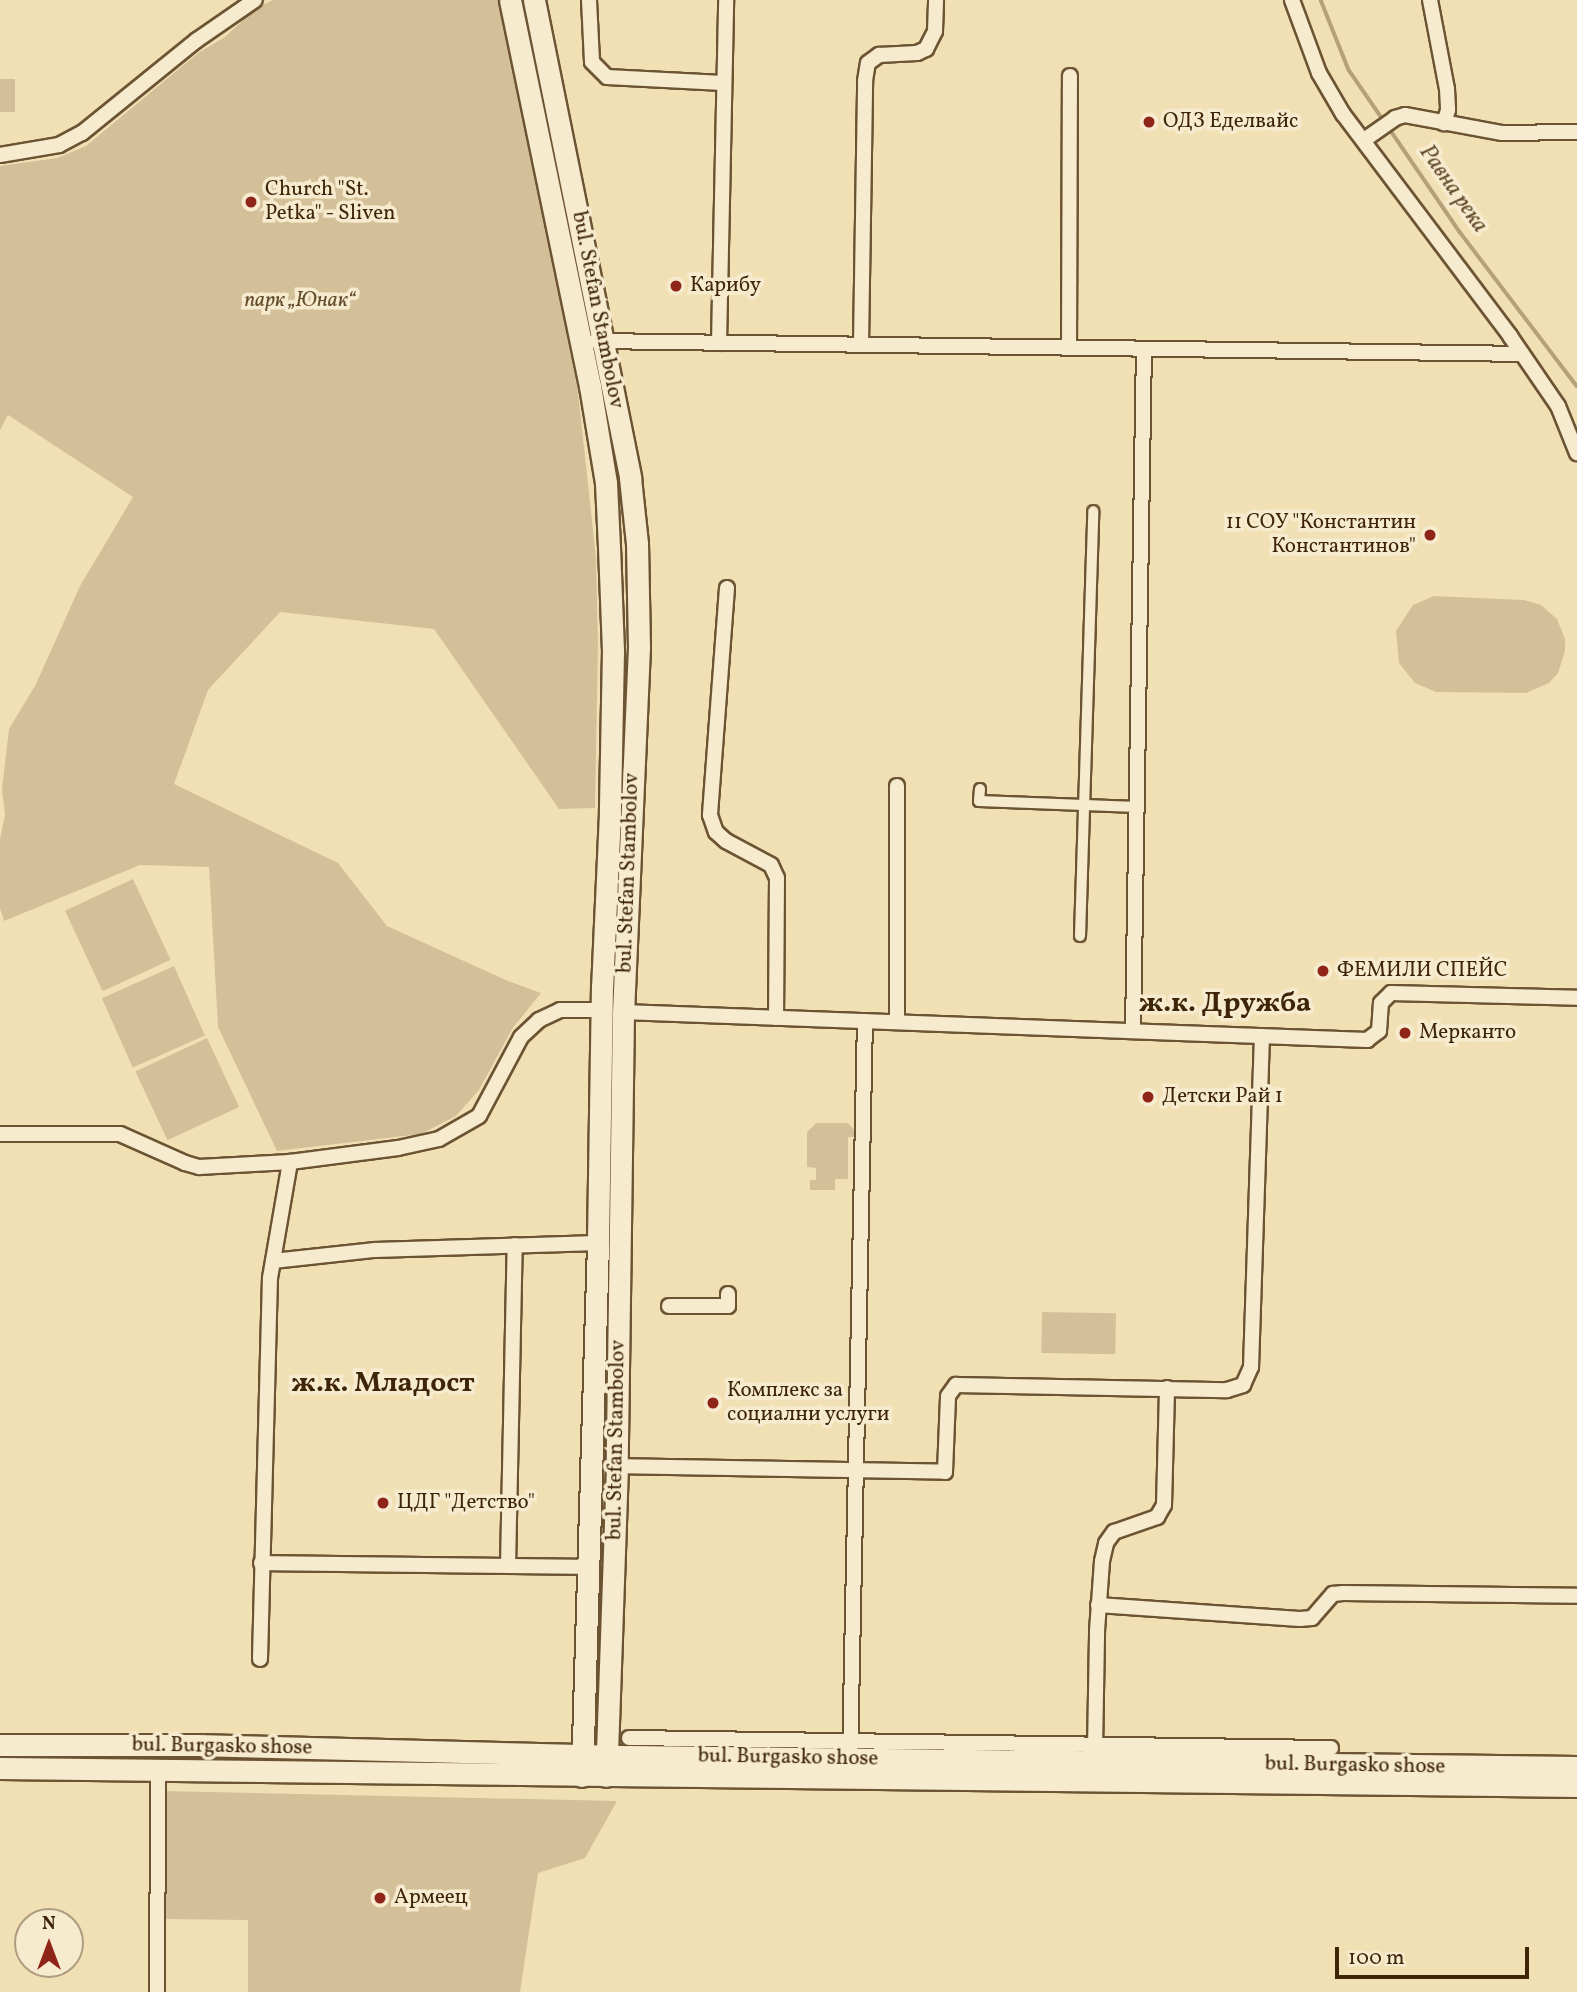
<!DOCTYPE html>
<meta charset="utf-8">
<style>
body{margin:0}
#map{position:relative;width:1577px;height:1992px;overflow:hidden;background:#f2e0b5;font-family:Vollkorn,serif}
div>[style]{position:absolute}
.green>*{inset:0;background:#d4c098;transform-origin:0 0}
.stream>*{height:3.5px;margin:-1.75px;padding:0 1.75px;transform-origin:1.75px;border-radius:1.75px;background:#b5a07a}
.roads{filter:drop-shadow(2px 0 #6c5433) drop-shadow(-2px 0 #6c5433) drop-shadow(0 2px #6c5433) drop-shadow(0 -2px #6c5433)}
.pedestrian>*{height:10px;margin:-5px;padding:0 5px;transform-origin:5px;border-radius:5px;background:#f7ebcf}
.minor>*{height:14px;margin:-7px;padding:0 7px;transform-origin:7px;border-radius:7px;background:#f7ebcf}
.secondary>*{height:21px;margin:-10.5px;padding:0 10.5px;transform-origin:10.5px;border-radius:10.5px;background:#f7ebcf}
.dots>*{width:19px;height:19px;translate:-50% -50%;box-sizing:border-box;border:4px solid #f7ebcf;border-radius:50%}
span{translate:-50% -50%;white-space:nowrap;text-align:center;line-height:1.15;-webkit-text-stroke:7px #f7ebcf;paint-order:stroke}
.poi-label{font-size:21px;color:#3f2508}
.left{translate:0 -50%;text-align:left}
.right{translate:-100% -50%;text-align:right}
.park-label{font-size:21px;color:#644c2c;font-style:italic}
.street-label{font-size:21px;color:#3f2508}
.water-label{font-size:23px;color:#624a2a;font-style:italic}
.district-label{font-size:28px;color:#3f2508;font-weight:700}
.north{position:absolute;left:14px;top:1908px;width:70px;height:70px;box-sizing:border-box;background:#f7ebcf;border:2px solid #ad9c7f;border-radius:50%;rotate:0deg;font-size:19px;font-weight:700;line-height:28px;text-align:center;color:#3f2508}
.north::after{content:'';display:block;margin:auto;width:24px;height:32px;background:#8f2418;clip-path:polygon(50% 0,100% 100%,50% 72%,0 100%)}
.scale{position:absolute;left:1335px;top:1947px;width:194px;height:32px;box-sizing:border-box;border:4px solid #3f2508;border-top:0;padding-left:9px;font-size:21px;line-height:24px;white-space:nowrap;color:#3f2508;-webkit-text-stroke:5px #f7ebcf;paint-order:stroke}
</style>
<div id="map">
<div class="green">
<i style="clip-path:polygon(273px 0,500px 0,578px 392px,596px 558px,598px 643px,595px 808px,559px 809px,434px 629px,280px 612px,208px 690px,174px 784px,338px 863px,387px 926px,508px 981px,541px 993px,512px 1029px,479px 1090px,456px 1116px,421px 1134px,277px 1151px,218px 1027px,209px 867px,140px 865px,4px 921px,0 908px,0 839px,5px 815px,2px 789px,9px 729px,36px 684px,80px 586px,133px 497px,8px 415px,0 430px,0 166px,57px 158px,86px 146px,198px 53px,225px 37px,255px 9px)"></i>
<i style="left:15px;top:79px;width:33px;height:15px;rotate:90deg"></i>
<i style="clip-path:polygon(1434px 596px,1524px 600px,1541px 605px,1557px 619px,1565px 639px,1565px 651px,1558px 673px,1549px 683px,1526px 693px,1436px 692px,1415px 683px,1399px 663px,1396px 631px,1413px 605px)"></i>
<i style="left:133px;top:879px;width:89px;height:75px;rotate:65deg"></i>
<i style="left:174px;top:966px;width:76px;height:79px;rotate:66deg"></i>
<i style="left:207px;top:1038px;width:76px;height:79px;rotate:65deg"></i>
<i style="clip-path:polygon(816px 1123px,848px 1123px,855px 1131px,855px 1137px,848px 1137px,848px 1179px,835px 1179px,835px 1190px,810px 1190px,810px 1180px,816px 1180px,816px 1168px,807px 1167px,807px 1132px)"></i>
<i style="left:1042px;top:1312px;width:74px;height:41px;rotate:1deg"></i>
<i style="clip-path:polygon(162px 1791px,617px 1801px,585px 1858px,538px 1873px,520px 1992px,248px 1992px,248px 1920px,162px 1919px)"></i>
</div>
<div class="stream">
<i style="left:1321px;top:0;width:75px;rotate:68.2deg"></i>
<i style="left:1349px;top:70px;width:62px;rotate:55.5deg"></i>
<i style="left:1389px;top:128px;width:126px;rotate:55.7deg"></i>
<i style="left:1460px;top:232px;width:193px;rotate:52.8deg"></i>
</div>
<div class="roads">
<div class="pedestrian">
<i style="left:980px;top:789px;width:12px;rotate:95deg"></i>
<i style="left:979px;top:801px;width:158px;rotate:2.2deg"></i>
<i style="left:1080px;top:936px;width:425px;rotate:-88.2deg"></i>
</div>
<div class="minor">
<i style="left:589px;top:0;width:62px;rotate:87.2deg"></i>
<i style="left:592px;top:62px;width:21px;rotate:45deg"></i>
<i style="left:607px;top:77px;width:116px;rotate:3deg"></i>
<i style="left:1292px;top:0;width:78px;rotate:69.7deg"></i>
<i style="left:1319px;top:73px;width:48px;rotate:59.7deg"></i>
<i style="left:1343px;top:114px;width:278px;rotate:53deg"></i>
<i style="left:1510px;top:336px;width:85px;rotate:55.6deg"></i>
<i style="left:1558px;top:406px;width:51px;rotate:68deg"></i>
<i style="left:1430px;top:0;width:91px;rotate:79.2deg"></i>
<i style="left:1447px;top:89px;width:21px;rotate:87deg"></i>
<i style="left:1448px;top:110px;width:14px;rotate:107deg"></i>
<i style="left:1364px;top:140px;width:38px;rotate:-35deg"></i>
<i style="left:1395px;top:118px;width:10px;rotate:-17deg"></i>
<i style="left:1405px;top:115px;width:99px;rotate:10.5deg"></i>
<i style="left:1502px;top:133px;width:75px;rotate:-0.8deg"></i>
<i style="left:0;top:155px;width:60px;rotate:-9.6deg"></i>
<i style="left:59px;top:145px;width:26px;rotate:-28deg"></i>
<i style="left:82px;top:133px;width:148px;rotate:-39deg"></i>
<i style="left:197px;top:40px;width:70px;rotate:-34.6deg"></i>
<i style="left:596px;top:341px;width:926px;rotate:0.8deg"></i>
<i style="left:719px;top:343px;width:343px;rotate:-88.8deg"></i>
<i style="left:861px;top:345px;width:264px;rotate:-89.1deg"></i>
<i style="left:865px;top:81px;width:18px;rotate:-81deg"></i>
<i style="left:868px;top:63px;width:14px;rotate:-36deg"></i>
<i style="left:879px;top:55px;width:38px;rotate:-3deg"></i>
<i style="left:917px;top:53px;width:10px;rotate:-24deg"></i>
<i style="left:926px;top:49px;width:20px;rotate:-63deg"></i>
<i style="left:935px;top:31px;width:31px;rotate:-88deg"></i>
<i style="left:1069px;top:348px;width:272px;rotate:-89.8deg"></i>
<i style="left:727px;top:588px;width:228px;rotate:94.3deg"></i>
<i style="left:710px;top:815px;width:18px;rotate:71deg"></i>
<i style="left:716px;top:832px;width:13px;rotate:42deg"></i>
<i style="left:726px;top:841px;width:51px;rotate:28.1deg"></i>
<i style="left:771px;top:865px;width:14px;rotate:65deg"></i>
<i style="left:777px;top:878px;width:140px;rotate:90.4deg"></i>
<i style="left:623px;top:1012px;width:745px;rotate:2.16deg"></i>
<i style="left:1367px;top:1040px;width:15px;rotate:-37deg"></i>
<i style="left:1379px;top:1031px;width:28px;rotate:-86deg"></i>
<i style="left:1381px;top:1003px;width:14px;rotate:-45deg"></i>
<i style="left:1391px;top:993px;width:186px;rotate:1.5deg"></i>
<i style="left:897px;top:1022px;width:236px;rotate:-90deg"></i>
<i style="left:1133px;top:1031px;width:682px;rotate:-89.08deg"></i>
<i style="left:0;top:1134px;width:120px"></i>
<i style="left:120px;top:1134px;width:71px;rotate:24deg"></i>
<i style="left:185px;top:1163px;width:15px;rotate:16deg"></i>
<i style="left:199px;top:1167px;width:91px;rotate:-3.1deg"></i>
<i style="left:290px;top:1162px;width:109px;rotate:-7.4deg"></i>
<i style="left:398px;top:1148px;width:42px;rotate:-12.4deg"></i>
<i style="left:439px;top:1139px;width:46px;rotate:-29.9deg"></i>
<i style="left:479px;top:1116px;width:89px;rotate:-62deg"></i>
<i style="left:521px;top:1037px;width:25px;rotate:-43deg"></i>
<i style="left:539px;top:1020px;width:23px;rotate:-25deg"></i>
<i style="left:560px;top:1010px;width:41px"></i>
<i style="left:273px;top:1261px;width:103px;rotate:-6.2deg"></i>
<i style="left:375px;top:1250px;width:223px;rotate:-1.8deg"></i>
<i style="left:669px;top:1306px;width:59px"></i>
<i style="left:728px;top:1306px;width:12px;rotate:-90deg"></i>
<i style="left:617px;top:1466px;width:328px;rotate:1deg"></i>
<i style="left:945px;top:1472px;width:76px;rotate:-87.7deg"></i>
<i style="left:948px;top:1396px;width:14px;rotate:-54deg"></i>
<i style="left:956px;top:1385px;width:271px;rotate:1.1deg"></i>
<i style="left:1227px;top:1390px;width:17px;rotate:-17deg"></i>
<i style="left:1243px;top:1385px;width:20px;rotate:-66deg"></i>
<i style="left:1251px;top:1367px;width:331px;rotate:-88.1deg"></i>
<i style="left:261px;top:1563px;width:328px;rotate:0.7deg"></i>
<i style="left:508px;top:1566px;width:321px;rotate:-88.8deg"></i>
<i style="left:1098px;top:1605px;width:202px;rotate:4deg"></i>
<i style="left:1300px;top:1619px;width:12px;rotate:-5deg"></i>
<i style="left:1312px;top:1618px;width:32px;rotate:-49deg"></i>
<i style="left:1333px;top:1594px;width:10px;rotate:-6deg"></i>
<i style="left:1343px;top:1593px;width:234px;rotate:0.7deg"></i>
<i style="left:260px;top:1659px;width:381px;rotate:-88.5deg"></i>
<i style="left:270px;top:1278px;width:118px;rotate:-80.2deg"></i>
<i style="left:629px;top:1738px;width:702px;rotate:0.82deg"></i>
<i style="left:1095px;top:1750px;width:119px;rotate:-89deg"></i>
<i style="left:1097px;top:1631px;width:70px;rotate:-85.9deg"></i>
<i style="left:1102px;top:1561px;width:18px;rotate:-77deg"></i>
<i style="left:1106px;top:1543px;width:14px;rotate:-54deg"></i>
<i style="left:1114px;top:1532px;width:46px;rotate:-19.2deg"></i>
<i style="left:1157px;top:1517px;width:14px;rotate:-60deg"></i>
<i style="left:1164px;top:1505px;width:117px;rotate:-88.5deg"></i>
<i style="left:850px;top:1759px;width:738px;rotate:-88.84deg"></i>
<i style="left:157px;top:1992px;width:221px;rotate:-89.7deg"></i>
</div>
<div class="secondary">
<i style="left:510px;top:0;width:394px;rotate:78.3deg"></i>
<i style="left:590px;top:386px;width:98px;rotate:80.6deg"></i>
<i style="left:606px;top:483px;width:64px;rotate:87.3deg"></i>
<i style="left:609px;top:547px;width:103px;rotate:87.8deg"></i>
<i style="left:613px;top:650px;width:163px;rotate:91.1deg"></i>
<i style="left:610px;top:813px;width:173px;rotate:92.6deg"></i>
<i style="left:602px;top:986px;width:257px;rotate:90.9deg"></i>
<i style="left:598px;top:1243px;width:533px;rotate:91.72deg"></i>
<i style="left:534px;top:0;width:488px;rotate:78.6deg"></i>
<i style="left:630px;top:478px;width:65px;rotate:83.9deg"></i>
<i style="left:637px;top:543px;width:104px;rotate:88.9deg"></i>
<i style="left:639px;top:647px;width:365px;rotate:92.5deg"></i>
<i style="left:623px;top:1012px;width:454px;rotate:90.8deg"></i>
<i style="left:617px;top:1466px;width:310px;rotate:92deg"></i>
<i style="left:0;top:1745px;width:196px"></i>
<i style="left:196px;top:1745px;width:433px;rotate:1.5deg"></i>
<i style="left:629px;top:1756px;width:948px;rotate:0.66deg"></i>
<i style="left:0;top:1768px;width:1577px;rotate:0.65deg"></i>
</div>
</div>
<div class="dots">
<i style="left:1149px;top:122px;background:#8f2418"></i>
<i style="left:251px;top:202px;background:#8f2418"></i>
<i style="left:676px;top:286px;background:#8f2418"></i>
<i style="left:1430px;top:535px;background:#8f2418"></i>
<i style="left:1323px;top:971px;background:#8f2418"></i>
<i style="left:1405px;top:1033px;background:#8f2418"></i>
<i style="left:1148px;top:1097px;background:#8f2418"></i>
<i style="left:713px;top:1403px;background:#8f2418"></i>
<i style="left:383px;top:1503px;background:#8f2418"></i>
<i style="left:380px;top:1898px;background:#8f2418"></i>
</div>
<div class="poi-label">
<span class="left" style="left:1163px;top:122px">ОДЗ Еделвайс</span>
<span class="left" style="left:265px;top:202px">Church "St.<br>Petka" - Sliven</span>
<span class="left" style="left:690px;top:286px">Карибу</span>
<span class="right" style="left:1416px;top:535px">11 СОУ "Константин<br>Константинов"</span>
<span class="left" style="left:1337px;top:971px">ФЕМИЛИ СПЕЙС</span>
<span class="left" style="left:1419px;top:1033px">Мерканто</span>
<span class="left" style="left:1162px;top:1097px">Детски Рай 1</span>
<span class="left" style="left:727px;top:1403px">Комплекс за<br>социални услуги</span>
<span class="left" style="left:397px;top:1503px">ЦДГ "Детство"</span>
<span class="left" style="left:394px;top:1898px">Армеец</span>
</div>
<div class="park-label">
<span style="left:300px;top:301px">парк „Юнак“</span>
</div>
<div class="street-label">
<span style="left:597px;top:310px;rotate:79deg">bul. Stefan Stambolov</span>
<span style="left:629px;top:873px;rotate:-88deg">bul. Stefan Stambolov</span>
<span style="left:617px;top:1440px;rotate:-89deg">bul. Stefan Stambolov</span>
<span style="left:222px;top:1747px;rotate:1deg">bul. Burgasko shose</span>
<span style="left:788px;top:1758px;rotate:1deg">bul. Burgasko shose</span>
<span style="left:1355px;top:1766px;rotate:1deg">bul. Burgasko shose</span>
</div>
<div class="water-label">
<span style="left:1453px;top:189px;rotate:55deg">Равна река</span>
</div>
<div class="district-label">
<span style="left:1225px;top:1004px">ж.к. Дружба</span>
<span style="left:383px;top:1384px">ж.к. Младост</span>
</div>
<div class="north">N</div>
<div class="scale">100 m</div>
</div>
